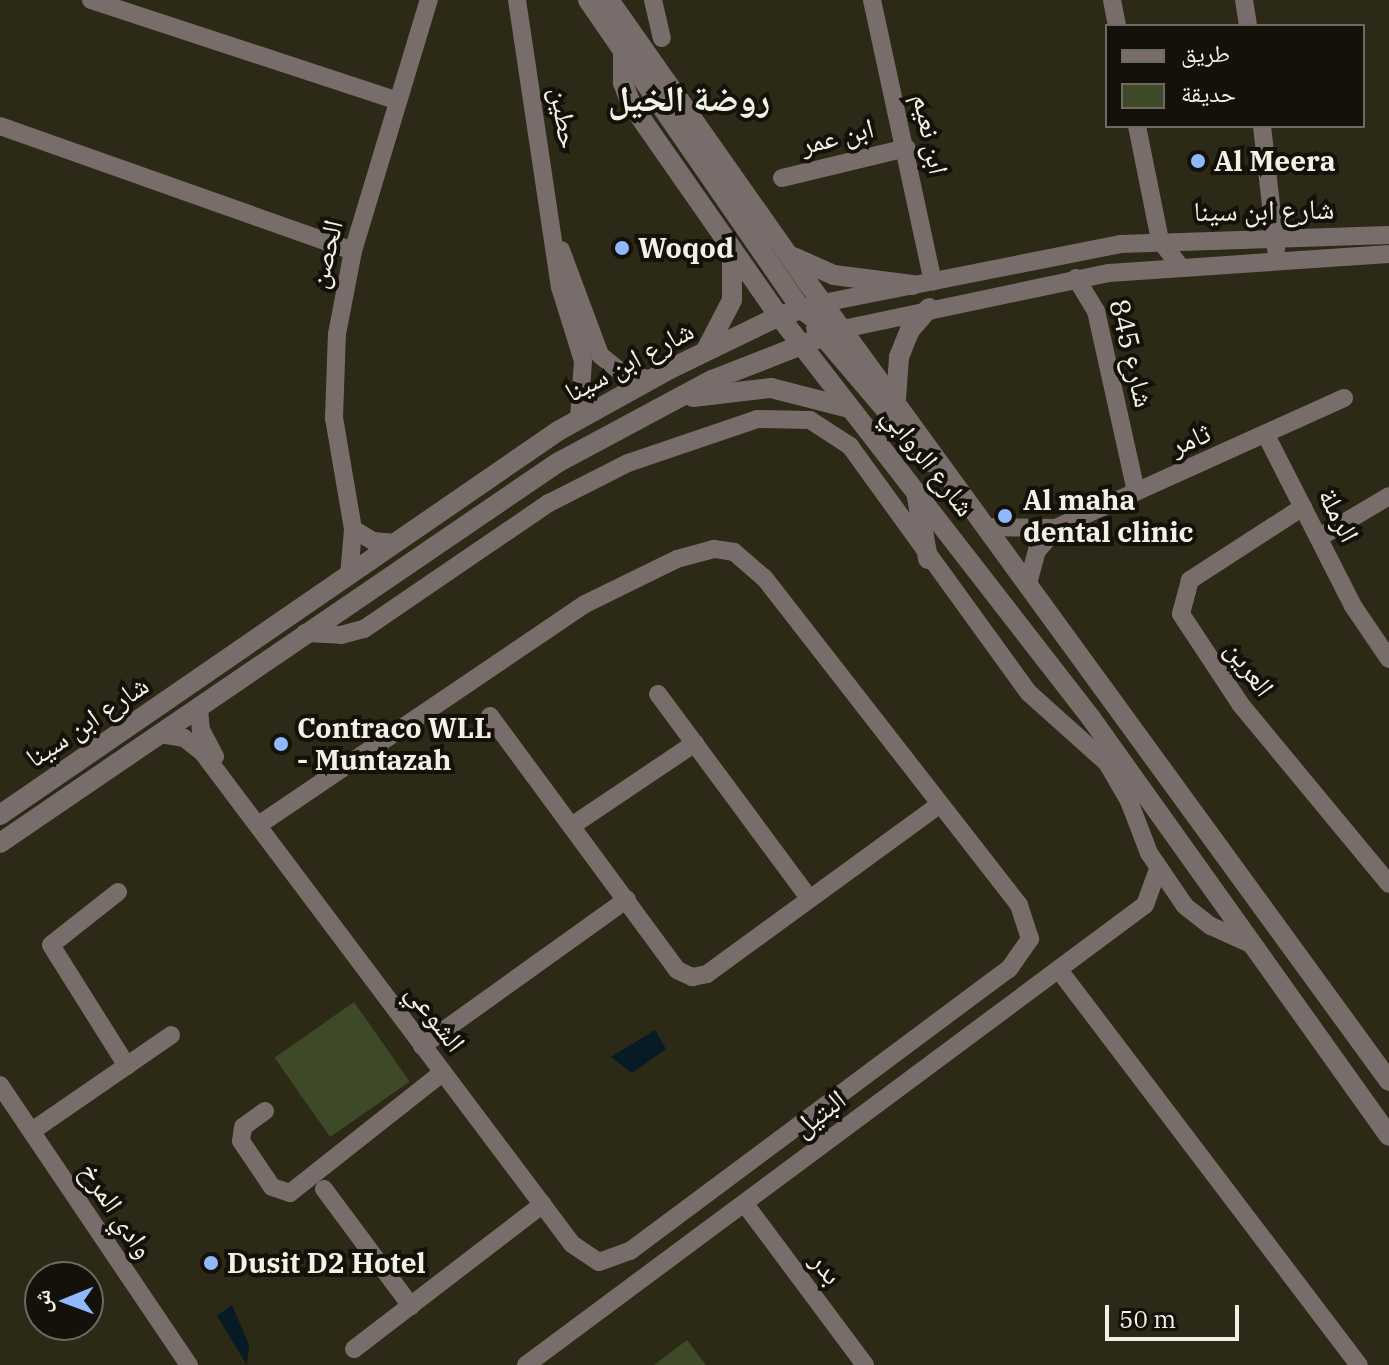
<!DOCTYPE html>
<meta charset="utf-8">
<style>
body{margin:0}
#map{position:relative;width:1389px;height:1365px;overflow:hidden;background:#2c2916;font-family:"IBM Plex Serif","Noto Naskh Arabic",serif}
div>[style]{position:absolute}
.green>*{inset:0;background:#3e4a27;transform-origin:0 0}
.water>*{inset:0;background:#061b23}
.minor>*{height:18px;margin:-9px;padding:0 9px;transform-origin:9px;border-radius:9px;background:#786d6a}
.tertiary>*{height:20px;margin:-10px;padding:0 10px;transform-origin:10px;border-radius:10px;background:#786d6a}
.dots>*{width:22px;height:22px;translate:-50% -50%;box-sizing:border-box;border:4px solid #131109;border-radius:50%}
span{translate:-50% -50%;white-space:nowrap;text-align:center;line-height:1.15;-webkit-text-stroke:8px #131109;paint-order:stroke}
.street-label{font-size:28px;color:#f3f1e5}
.poi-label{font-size:28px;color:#f3f1e5;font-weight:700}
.left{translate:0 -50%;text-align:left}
.district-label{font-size:36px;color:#f3f1e5;font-weight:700}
.legend{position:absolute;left:1105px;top:24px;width:260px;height:104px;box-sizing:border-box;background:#131109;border:2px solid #6d6b61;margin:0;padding:10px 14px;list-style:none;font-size:24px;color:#f3f1e5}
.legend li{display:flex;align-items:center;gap:16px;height:40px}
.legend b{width:40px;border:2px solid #6d6b61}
.north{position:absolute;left:24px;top:1261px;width:80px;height:80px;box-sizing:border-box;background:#131109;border:2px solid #6d6b61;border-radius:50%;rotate:269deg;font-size:22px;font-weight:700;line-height:32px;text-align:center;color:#f3f1e5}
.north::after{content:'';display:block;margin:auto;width:28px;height:36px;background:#8fb8fd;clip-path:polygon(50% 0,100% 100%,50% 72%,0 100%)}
.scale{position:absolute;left:1105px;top:1305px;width:134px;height:36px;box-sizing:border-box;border:4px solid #f3f1e5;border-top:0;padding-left:10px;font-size:24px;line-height:28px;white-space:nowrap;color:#f3f1e5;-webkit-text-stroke:6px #131109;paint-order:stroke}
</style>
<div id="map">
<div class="green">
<i style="left:354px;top:1002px;width:97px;height:97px;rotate:55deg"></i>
<i style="clip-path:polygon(687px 1340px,706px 1365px,654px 1365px)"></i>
</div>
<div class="water">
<i style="clip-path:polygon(655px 1030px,666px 1049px,632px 1073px,611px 1057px)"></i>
<i style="clip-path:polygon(232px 1305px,249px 1345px,247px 1365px,217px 1316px)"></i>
</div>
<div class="minor">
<i style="left:91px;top:0;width:321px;rotate:18.2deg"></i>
<i style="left:517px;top:0;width:290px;rotate:81.5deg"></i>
<i style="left:560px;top:287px;width:77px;rotate:72.7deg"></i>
<i style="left:583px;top:361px;width:57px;rotate:94deg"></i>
<i style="left:653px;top:0;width:39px;rotate:77deg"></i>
<i style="left:872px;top:0;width:288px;rotate:77.8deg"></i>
<i style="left:1112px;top:0;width:26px;rotate:79deg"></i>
<i style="left:1244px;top:0;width:26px;rotate:81deg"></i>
<i style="left:0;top:126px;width:374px;rotate:19.5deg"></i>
<i style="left:1137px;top:126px;width:116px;rotate:78.6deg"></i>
<i style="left:1160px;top:240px;width:31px;rotate:53deg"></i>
<i style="left:1262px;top:126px;width:124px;rotate:83.5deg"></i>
<i style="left:782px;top:178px;width:128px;rotate:-13.6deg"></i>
<i style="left:561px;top:250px;width:112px;rotate:69.6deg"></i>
<i style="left:600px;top:355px;width:28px;rotate:39deg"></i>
<i style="left:622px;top:373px;width:28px;rotate:13deg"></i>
<i style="left:1076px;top:278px;width:39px;rotate:59deg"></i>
<i style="left:1096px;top:311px;width:185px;rotate:77.5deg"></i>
<i style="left:823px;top:303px;width:303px;rotate:-11.2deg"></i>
<i style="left:1120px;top:244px;width:269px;rotate:-1.9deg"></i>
<i style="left:843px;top:329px;width:272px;rotate:-11.9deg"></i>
<i style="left:1109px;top:273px;width:281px;rotate:-3.9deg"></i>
<i style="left:1267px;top:437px;width:190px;rotate:63deg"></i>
<i style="left:1353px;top:606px;width:64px;rotate:55.8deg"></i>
<i style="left:1303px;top:507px;width:135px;rotate:147.1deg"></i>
<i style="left:1190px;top:580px;width:35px;rotate:105deg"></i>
<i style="left:1181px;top:614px;width:109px;rotate:56.6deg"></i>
<i style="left:1241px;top:705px;width:232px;rotate:50.4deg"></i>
<i style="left:989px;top:527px;width:67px;rotate:0.9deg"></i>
<i style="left:1056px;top:528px;width:316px;rotate:-24.3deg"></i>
<i style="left:353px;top:529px;width:23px;rotate:31deg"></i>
<i style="left:373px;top:541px;width:22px;rotate:5deg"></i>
<i style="left:1320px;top:537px;width:80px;rotate:-30.7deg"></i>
<i style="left:349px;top:576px;width:47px;rotate:-85.1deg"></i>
<i style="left:353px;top:529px;width:113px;rotate:-99.7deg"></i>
<i style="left:334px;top:418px;width:84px;rotate:-88deg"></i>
<i style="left:337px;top:334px;width:85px;rotate:-79.1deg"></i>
<i style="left:353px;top:251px;width:262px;rotate:-73.2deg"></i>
<i style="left:1029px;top:580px;width:30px;rotate:-75deg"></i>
<i style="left:1037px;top:551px;width:30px;rotate:-50deg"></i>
<i style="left:305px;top:633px;width:36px;rotate:3deg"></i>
<i style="left:341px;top:635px;width:24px;rotate:-15deg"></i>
<i style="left:364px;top:629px;width:224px;rotate:-34.3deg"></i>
<i style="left:549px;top:503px;width:89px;rotate:-26.9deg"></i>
<i style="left:628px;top:463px;width:136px;rotate:-18.8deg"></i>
<i style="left:757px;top:419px;width:53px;rotate:1.1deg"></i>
<i style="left:810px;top:420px;width:48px;rotate:33deg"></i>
<i style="left:850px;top:446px;width:305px;rotate:54.1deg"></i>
<i style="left:1029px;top:693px;width:105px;rotate:41.9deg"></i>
<i style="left:1107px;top:763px;width:44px;rotate:59.9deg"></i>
<i style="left:1129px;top:801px;width:56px;rotate:69deg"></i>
<i style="left:1149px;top:853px;width:64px;rotate:55.8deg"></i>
<i style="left:1185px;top:906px;width:33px;rotate:38deg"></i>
<i style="left:1211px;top:926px;width:46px;rotate:24.3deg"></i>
<i style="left:658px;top:694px;width:254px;rotate:53.5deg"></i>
<i style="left:199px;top:709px;width:21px;rotate:85deg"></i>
<i style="left:201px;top:730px;width:30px;rotate:62deg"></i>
<i style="left:490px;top:716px;width:315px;rotate:53.6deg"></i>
<i style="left:677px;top:970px;width:17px;rotate:25deg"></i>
<i style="left:692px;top:977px;width:15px;rotate:-11deg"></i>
<i style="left:707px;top:974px;width:287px;rotate:-36.1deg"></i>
<i style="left:160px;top:734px;width:24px;rotate:9deg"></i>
<i style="left:184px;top:738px;width:24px;rotate:38deg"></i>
<i style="left:203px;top:753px;width:614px;rotate:53.07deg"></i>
<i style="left:572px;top:1244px;width:32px;rotate:34deg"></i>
<i style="left:599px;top:1262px;width:33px;rotate:-20deg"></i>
<i style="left:630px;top:1251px;width:472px;rotate:-36.7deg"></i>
<i style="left:1009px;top:969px;width:37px;rotate:-55deg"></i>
<i style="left:1030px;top:939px;width:36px;rotate:-108deg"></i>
<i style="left:1019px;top:905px;width:415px;rotate:-127.9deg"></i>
<i style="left:764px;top:578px;width:40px;rotate:-139deg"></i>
<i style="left:734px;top:552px;width:20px;rotate:-171deg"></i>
<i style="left:714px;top:549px;width:38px;rotate:165deg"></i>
<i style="left:677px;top:559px;width:102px;rotate:153.9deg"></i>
<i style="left:585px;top:604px;width:392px;rotate:145.9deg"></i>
<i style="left:573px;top:825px;width:147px;rotate:-33.9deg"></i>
<i style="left:118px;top:892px;width:85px;rotate:141.7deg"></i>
<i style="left:51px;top:945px;width:143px;rotate:57.9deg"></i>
<i style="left:1059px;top:970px;width:496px;rotate:52.8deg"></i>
<i style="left:422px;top:1046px;width:252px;rotate:-35.6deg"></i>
<i style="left:0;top:1085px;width:338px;rotate:56deg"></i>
<i style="left:265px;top:1111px;width:27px;rotate:144deg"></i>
<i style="left:243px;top:1127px;width:14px;rotate:98deg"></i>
<i style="left:241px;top:1141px;width:55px;rotate:56deg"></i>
<i style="left:272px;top:1187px;width:19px;rotate:18deg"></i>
<i style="left:290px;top:1193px;width:195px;rotate:-38.3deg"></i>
<i style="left:32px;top:1131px;width:169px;rotate:-34.6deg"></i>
<i style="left:324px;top:1189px;width:146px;rotate:53.4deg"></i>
<i style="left:745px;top:1204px;width:201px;rotate:53.3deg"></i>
<i style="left:354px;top:1349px;width:238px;rotate:-37.5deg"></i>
<i style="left:526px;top:1365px;width:771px;rotate:-36.62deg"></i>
<i style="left:1145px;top:905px;width:38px;rotate:-70deg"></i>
</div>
<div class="tertiary">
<i style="left:588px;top:0;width:375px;rotate:55.4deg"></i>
<i style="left:801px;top:309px;width:24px;rotate:36deg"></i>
<i style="left:820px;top:323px;width:24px;rotate:15deg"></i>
<i style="left:609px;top:0;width:346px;rotate:54.9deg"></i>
<i style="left:808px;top:283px;width:987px;rotate:53.94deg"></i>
<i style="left:623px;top:55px;width:28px;rotate:90deg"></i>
<i style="left:623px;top:83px;width:22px;rotate:69deg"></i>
<i style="left:631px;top:104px;width:259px;rotate:55.1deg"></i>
<i style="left:779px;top:316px;width:509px;rotate:52.18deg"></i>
<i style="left:1091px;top:718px;width:513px;rotate:54.51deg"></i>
<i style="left:793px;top:257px;width:45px;rotate:23.7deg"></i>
<i style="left:834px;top:275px;width:79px;rotate:7.3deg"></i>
<i style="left:816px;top:328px;width:176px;rotate:49.6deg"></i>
<i style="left:706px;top:350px;width:56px;rotate:-62.5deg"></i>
<i style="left:732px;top:300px;width:51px;rotate:-90deg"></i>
<i style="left:693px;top:397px;width:79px;rotate:-6.6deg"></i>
<i style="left:771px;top:388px;width:81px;rotate:14.4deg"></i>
<i style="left:896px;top:399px;width:42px;rotate:-85.9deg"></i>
<i style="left:899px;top:357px;width:29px;rotate:-68deg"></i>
<i style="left:910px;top:330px;width:29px;rotate:-49deg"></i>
<i style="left:916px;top:492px;width:68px;rotate:79.8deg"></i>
<i style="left:0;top:815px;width:677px;rotate:-34.53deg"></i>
<i style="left:558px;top:431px;width:128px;rotate:-29deg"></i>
<i style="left:670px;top:369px;width:121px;rotate:-25.9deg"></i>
<i style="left:779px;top:316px;width:46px;rotate:-16.5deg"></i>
<i style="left:0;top:843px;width:674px;rotate:-34.3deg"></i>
<i style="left:557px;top:463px;width:176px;rotate:-28.2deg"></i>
<i style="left:712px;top:380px;width:141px;rotate:-21.3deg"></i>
</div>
<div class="dots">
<i style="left:1198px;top:161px;background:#8fb8fd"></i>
<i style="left:622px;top:248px;background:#8fb8fd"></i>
<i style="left:1005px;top:516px;background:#8fb8fd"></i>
<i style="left:281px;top:744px;background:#8fb8fd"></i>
<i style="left:211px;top:1263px;background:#8fb8fd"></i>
</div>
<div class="street-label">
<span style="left:565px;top:118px;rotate:81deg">حطين</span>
<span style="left:931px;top:134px;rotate:78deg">ابن نعيم</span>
<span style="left:837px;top:136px;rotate:-14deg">ابن عمر</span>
<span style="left:1264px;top:210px;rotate:-1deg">شارع ابن سينا</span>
<span style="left:325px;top:254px;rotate:-76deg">الحصن</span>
<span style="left:1132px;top:353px;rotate:76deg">شارع 845</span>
<span style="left:629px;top:361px;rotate:-28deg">شارع ابن سينا</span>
<span style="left:1190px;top:439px;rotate:-23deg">ثامر</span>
<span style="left:929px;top:461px;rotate:52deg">شارع الروابي</span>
<span style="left:1339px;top:515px;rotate:63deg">الرملة</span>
<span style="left:1250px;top:668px;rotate:54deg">العرين</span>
<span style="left:87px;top:721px;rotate:-34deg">شارع ابن سينا</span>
<span style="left:436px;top:1017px;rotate:53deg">الشوعي</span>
<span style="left:819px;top:1113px;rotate:-37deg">البتيل</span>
<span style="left:117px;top:1210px;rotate:56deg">وادي المرخ</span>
<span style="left:827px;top:1268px;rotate:53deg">بدر</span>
</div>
<div class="poi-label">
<span class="left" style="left:1214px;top:161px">Al Meera</span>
<span class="left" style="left:638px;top:248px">Woqod</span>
<span class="left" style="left:1023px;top:516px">Al maha<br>dental clinic</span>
<span class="left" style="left:297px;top:744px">Contraco WLL<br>- Muntazah</span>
<span class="left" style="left:227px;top:1263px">Dusit D2 Hotel</span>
</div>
<div class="district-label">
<span style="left:689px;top:98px">روضة الخيل</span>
</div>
<ul class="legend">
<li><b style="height:10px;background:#786d6a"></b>طريق</li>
<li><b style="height:22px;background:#3e4a27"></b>حديقة</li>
</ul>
<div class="north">ش</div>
<div class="scale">50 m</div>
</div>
